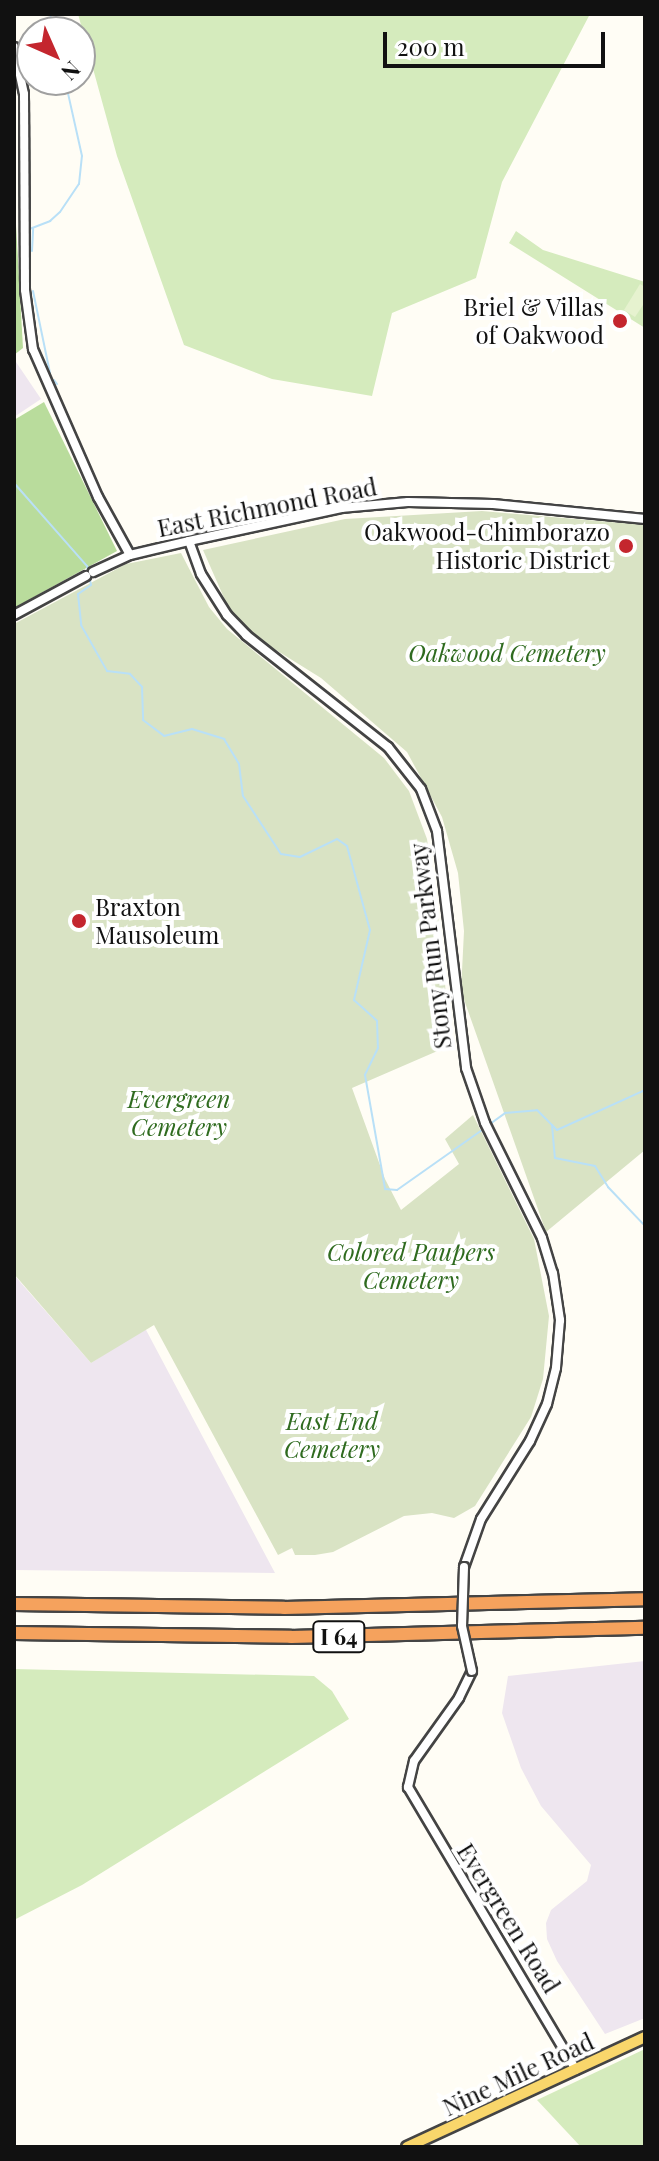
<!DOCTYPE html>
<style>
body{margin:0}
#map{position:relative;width:659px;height:2161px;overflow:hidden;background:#fffdf5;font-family:"Playfair Display",serif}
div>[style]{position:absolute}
.industrial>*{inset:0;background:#eee6ef}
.green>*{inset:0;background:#d5ebbd}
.forest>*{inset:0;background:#b9dc9c}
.cemetery>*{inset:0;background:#d9e3c4}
.pitch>*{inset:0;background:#e6f2cf}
.stream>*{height:2px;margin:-1px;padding:0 1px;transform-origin:1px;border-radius:1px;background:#b9e0f7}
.roads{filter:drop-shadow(2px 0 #444) drop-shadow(-2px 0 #444) drop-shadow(0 2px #444) drop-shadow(0 -2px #444)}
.tertiary>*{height:8px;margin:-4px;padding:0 4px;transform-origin:4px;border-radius:4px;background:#fff}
.primary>*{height:10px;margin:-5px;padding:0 5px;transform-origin:5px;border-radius:5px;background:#f9d66b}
.motorway>*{height:12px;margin:-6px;padding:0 6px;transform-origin:6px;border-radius:6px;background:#f5a25d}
.bridges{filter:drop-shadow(2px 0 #444) drop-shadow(-2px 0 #444) drop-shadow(0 2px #444) drop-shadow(0 -2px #444)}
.tertiary-bridge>*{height:8px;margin:-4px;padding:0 4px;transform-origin:4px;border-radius:4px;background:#fff}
.dots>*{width:22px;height:22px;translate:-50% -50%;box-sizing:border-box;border:4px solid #fff;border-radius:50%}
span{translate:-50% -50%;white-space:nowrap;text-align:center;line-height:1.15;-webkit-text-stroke:8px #fff;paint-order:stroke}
.shield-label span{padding:2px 6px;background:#fff;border:2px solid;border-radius:6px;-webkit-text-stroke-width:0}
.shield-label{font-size:22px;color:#111;font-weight:700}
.poi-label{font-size:24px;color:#111}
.right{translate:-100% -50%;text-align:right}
.left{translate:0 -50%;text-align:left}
.street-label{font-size:24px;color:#111}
.park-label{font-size:24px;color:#2f6b1f;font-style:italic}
.frame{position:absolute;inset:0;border:16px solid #111;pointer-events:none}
.north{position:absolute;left:16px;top:16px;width:80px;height:80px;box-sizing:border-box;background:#fff;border:2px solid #a0a0a0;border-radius:50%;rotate:135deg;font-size:22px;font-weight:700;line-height:32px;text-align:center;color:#111}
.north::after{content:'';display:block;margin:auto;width:28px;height:36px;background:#c4262e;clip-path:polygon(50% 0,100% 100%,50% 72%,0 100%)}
.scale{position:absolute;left:383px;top:32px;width:222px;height:36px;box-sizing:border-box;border:4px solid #111;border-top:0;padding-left:10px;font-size:24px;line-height:28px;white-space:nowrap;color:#111;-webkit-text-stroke:6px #fff;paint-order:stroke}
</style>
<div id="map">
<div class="industrial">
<i style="clip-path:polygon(14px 359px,41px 399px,14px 417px)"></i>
<i style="clip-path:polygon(14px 1275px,91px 1363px,145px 1328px,275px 1573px,14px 1570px)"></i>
<i style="clip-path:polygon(645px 1661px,645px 2018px,605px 2034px,557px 1961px,547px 1939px,546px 1923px,551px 1910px,587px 1881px,591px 1865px,541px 1806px,521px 1768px,502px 1713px,508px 1676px)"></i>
</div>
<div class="green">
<i style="clip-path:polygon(78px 14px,590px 14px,502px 182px,476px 278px,392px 313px,372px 396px,272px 379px,184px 345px,117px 156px)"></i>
<i style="clip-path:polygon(516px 231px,543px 250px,645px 282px,645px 328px,509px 243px)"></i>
<i style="clip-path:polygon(14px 1669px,314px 1676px,332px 1691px,349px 1719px,82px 1885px,14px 1920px)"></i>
<i style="clip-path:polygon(645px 2049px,645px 2147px,581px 2147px,537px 2100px)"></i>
</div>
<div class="forest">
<i style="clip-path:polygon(14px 189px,23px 348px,14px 355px)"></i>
<i style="clip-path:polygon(44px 402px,117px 551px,14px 608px,14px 420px)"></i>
</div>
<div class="cemetery">
<i style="clip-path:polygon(482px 511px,645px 525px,645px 1150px,546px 1232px,461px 991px,464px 931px,458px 873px,442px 817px,407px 752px,321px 678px,236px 625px,203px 550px,345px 519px)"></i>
<i style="clip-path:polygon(181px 553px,209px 607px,227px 629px,384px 758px,409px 791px,427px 839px,443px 951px,449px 1046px,352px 1088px,385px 1179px,401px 1210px,459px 1164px,445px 1139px,473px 1115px,534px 1239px,549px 1316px,543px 1379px,531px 1417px,475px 1506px,454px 1518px,432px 1513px,404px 1516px,333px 1552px,315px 1555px,295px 1555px,292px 1548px,278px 1555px,154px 1325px,91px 1363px,14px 1274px,14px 624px,126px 564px)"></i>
</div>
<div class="pitch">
<i style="clip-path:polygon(640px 284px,645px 287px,645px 302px,635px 317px,624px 310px)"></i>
</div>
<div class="stream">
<i style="left:50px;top:14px;width:18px;rotate:77deg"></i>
<i style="left:27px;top:230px;width:25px;rotate:-21deg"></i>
<i style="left:50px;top:221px;width:13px;rotate:-42deg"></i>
<i style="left:60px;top:212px;width:34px;rotate:-56deg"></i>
<i style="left:79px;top:184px;width:28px;rotate:-84deg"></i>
<i style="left:82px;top:156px;width:78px;rotate:-102.6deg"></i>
<i style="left:32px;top:251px;width:22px;rotate:-87deg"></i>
<i style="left:33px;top:291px;width:84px;rotate:78.3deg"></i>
<i style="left:54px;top:380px;width:5px;rotate:53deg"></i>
<i style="left:14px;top:483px;width:111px;rotate:48.7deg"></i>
<i style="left:87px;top:566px;width:19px;rotate:78deg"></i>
<i style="left:91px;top:585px;width:16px;rotate:145deg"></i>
<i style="left:78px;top:594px;width:31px;rotate:84deg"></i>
<i style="left:81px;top:625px;width:53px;rotate:60.5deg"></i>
<i style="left:107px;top:671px;width:23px;rotate:7deg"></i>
<i style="left:130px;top:674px;width:18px;rotate:47deg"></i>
<i style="left:142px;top:687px;width:33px;rotate:88deg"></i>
<i style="left:143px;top:720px;width:26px;rotate:37deg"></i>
<i style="left:164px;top:736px;width:29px;rotate:-14deg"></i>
<i style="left:192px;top:729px;width:34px;rotate:17deg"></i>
<i style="left:224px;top:739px;width:29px;rotate:59deg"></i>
<i style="left:239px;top:764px;width:32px;rotate:83deg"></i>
<i style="left:243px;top:796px;width:69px;rotate:56.8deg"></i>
<i style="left:281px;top:854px;width:19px;rotate:9deg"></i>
<i style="left:300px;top:857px;width:41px;rotate:-25.9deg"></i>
<i style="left:337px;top:839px;width:12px;rotate:35deg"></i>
<i style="left:347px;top:846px;width:87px;rotate:74.7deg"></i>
<i style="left:370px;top:930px;width:72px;rotate:102.9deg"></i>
<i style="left:354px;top:1000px;width:31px;rotate:42deg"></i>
<i style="left:377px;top:1021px;width:27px;rotate:88deg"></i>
<i style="left:378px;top:1048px;width:30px;rotate:116deg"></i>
<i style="left:365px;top:1075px;width:116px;rotate:80deg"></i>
<i style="left:385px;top:1189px;width:12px;rotate:5deg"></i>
<i style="left:397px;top:1190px;width:108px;rotate:-35.2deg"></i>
<i style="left:490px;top:1124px;width:19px;rotate:-36deg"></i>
<i style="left:505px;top:1113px;width:32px;rotate:-5deg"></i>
<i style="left:537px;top:1110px;width:21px;rotate:45deg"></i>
<i style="left:552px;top:1125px;width:33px;rotate:85deg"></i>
<i style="left:555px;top:1158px;width:41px;rotate:11.3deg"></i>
<i style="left:595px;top:1166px;width:25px;rotate:58deg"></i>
<i style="left:608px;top:1187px;width:54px;rotate:46.5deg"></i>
<i style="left:552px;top:1125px;width:7px;rotate:45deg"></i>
<i style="left:557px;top:1130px;width:97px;rotate:-24.4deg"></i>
</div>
<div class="roads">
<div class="tertiary">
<i style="left:14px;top:47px;width:48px;rotate:78deg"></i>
<i style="left:24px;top:94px;width:196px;rotate:89.7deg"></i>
<i style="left:25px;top:290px;width:60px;rotate:82.3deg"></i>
<i style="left:33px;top:349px;width:162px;rotate:66.3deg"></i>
<i style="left:98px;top:497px;width:66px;rotate:61.1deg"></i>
<i style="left:189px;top:541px;width:35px;rotate:70deg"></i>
<i style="left:201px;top:574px;width:49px;rotate:57.6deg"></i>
<i style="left:227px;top:615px;width:28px;rotate:46deg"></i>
<i style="left:246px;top:635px;width:181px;rotate:38.3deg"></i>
<i style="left:388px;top:747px;width:53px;rotate:51.8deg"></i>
<i style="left:421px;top:789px;width:45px;rotate:69.1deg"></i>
<i style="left:437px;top:831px;width:239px;rotate:83deg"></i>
<i style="left:466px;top:1068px;width:58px;rotate:70.9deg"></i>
<i style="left:485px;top:1123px;width:128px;rotate:63.6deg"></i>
<i style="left:542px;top:1238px;width:37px;rotate:73deg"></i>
<i style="left:553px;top:1273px;width:48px;rotate:81.5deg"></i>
<i style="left:560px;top:1320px;width:48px;rotate:94.8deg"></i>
<i style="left:556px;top:1368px;width:37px;rotate:104deg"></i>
<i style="left:547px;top:1404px;width:41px;rotate:114.7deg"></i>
<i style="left:530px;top:1441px;width:92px;rotate:122.1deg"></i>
<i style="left:481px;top:1519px;width:51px;rotate:109.5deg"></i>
<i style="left:93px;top:572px;width:41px;rotate:-24.7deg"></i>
<i style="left:130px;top:555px;width:61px;rotate:-13.3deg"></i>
<i style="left:189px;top:541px;width:156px;rotate:-12.2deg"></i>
<i style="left:341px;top:508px;width:67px;rotate:-5.1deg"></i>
<i style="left:408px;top:502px;width:85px;rotate:1.3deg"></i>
<i style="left:493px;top:504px;width:153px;rotate:5.6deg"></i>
<i style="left:14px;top:615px;width:82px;rotate:-28.4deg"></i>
<i style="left:472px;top:1671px;width:30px;rotate:116deg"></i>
<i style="left:459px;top:1698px;width:77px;rotate:125.5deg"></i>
<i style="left:414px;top:1761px;width:27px;rotate:103deg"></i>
<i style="left:408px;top:1787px;width:329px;rotate:59.3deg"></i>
</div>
<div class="primary">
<i style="left:407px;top:2147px;width:262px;rotate:-24.8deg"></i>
</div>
<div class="motorway">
<i style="left:14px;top:1604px;width:270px;rotate:0.8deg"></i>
<i style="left:284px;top:1608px;width:361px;rotate:-1.4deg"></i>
<i style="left:14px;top:1633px;width:277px;rotate:0.8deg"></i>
<i style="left:291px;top:1637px;width:354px;rotate:-1.5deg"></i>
</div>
</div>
<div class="bridges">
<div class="tertiary-bridge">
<i style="left:464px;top:1567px;width:59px;rotate:91.9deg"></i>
<i style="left:462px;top:1626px;width:46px;rotate:77.5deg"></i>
</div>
</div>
<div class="dots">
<i style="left:620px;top:321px;background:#c4262e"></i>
<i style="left:626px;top:546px;background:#c4262e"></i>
<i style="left:79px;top:921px;background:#c4262e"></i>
</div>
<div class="shield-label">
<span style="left:339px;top:1637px">I 64</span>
</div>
<div class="poi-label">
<span class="right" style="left:604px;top:321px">Briel &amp; Villas<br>of Oakwood</span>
<span class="right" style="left:610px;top:546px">Oakwood-Chimborazo<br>Historic District</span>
<span class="left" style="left:95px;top:921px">Braxton<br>Mausoleum</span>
</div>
<div class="street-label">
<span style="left:267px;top:507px;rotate:-11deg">East Richmond Road</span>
<span style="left:430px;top:946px;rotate:-97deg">Stony Run Parkway</span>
<span style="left:509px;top:1918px;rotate:58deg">Evergreen Road</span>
<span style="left:518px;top:2074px;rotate:-25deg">Nine Mile Road</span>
</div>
<div class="park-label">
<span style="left:507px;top:653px">Oakwood Cemetery</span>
<span style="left:179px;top:1113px">Evergreen<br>Cemetery</span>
<span style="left:411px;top:1266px">Colored Paupers<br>Cemetery</span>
<span style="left:332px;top:1435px">East End<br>Cemetery</span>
</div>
<div class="frame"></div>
<div class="north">N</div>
<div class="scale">200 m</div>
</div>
